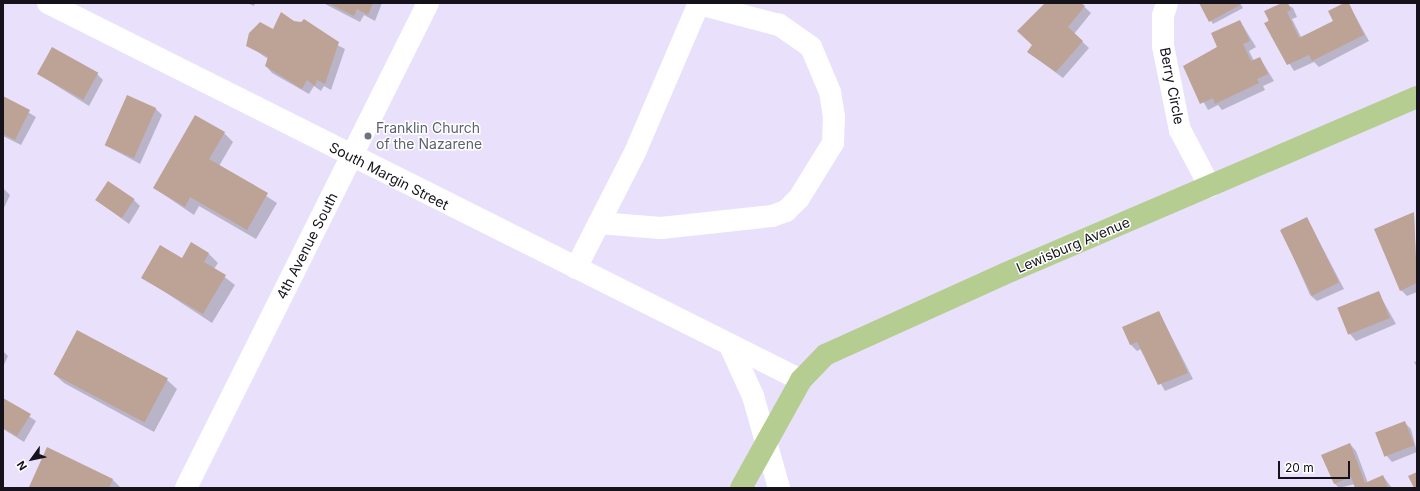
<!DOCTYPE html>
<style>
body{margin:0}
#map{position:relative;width:1420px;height:491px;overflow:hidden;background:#e9e1fc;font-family:Inter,sans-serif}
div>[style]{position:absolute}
.shadow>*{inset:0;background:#0003}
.building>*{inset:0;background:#bda395;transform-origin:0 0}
.minor>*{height:22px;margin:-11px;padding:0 11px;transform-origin:11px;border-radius:11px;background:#fff}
.major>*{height:22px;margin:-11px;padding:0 11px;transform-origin:11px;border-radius:11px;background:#b6cd92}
.dots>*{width:11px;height:11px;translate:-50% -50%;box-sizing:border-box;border:2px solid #fff;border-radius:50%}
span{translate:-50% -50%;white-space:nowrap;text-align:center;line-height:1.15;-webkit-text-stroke:3px #fff;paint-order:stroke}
.street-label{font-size:14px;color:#15121b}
.worship-label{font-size:14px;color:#5b616d}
.left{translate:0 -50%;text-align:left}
.frame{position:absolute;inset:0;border:4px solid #15121b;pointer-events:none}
.north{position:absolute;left:12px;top:439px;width:40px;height:40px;-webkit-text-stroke:3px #fff;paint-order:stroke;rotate:237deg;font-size:11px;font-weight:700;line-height:16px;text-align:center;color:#15121b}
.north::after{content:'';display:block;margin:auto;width:14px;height:18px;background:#15121b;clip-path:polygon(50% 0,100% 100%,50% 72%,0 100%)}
.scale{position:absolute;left:1278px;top:461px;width:72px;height:18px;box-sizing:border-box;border:2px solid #15121b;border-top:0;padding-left:5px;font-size:12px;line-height:14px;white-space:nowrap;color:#15121b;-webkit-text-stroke:3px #fff;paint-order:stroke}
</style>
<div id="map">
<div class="shadow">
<i style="clip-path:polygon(247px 3px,255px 3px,254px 6px)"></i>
<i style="clip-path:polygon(323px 3px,382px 3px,375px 21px,364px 15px,360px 22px)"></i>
<i style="clip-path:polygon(1046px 3px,1080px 3px,1091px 13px,1074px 34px,1089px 48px,1063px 78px,1028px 52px,1033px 45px,1018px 31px)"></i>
<i style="clip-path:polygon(1200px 3px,1240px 3px,1243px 8px,1213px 24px)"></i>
<i style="clip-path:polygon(1285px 3px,1293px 8px,1297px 17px,1292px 19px,1301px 37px,1334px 22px,1348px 3px,1369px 41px,1319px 67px,1314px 62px,1294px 71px,1265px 24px)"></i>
<i style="clip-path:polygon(1240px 21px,1256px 47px,1249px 51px,1254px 61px,1260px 58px,1274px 81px,1263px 86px,1265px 90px,1222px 110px,1218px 105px,1208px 110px,1184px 67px,1218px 47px)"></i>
<i style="clip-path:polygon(294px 22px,345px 49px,331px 90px,324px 86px,321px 91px,314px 86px,309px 94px,272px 73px,266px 66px,268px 59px,248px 45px)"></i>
<i style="clip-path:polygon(38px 74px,97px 74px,103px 80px,89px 106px)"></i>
<i style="clip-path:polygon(3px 97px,36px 117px,21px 145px,3px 136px)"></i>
<i style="clip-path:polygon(155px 108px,162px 115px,140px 164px,105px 145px)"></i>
<i style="clip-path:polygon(224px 133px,233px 142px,219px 166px,277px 203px,256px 239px,199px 206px,194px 215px,154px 188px)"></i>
<i style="clip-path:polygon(3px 188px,10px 195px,3px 210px)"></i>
<i style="clip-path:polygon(96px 200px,134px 200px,140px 206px,129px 224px)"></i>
<i style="clip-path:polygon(1414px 213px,1417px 292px,1407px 296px,1401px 290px,1375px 230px)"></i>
<i style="clip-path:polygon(1307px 218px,1344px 289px,1317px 301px,1310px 295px,1281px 229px)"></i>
<i style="clip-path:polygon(192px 244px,209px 254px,218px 263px,214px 269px,235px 285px,212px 323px,142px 277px,183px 259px)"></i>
<i style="clip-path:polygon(1378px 292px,1396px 324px,1356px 341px,1350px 334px)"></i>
<i style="clip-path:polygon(1159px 312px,1193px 379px,1165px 391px,1141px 349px,1137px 351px,1130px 344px)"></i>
<i style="clip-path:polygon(77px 331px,167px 380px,177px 389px,154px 432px,64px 383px,54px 374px)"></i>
<i style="clip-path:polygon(3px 351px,8px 356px,3px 367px)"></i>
<i style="clip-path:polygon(1417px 361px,1417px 367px,1414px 362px)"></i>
<i style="clip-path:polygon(3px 399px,36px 421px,24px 442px,3px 429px)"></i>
<i style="clip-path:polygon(1404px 422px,1411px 429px,1417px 452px,1392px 462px,1386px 455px)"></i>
<i style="clip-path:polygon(1350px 444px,1356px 451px,1368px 483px,1383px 476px,1392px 488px,1356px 488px,1355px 484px,1339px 488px,1335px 484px,1323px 455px)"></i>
<i style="clip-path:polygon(48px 449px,113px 480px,121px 488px,31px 488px)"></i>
</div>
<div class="building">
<i style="clip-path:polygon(328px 3px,373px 3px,368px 15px,357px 9px,354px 16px)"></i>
<i style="clip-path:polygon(1045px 3px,1081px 3px,1085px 6px,1068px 27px,1083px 41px,1056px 72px,1027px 52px,1032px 45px,1017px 31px)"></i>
<i style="clip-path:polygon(1199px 3px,1239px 3px,1240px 5px,1209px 22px)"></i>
<i style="clip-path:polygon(1282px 3px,1288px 3px,1291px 10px,1287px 12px,1299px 38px,1333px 21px,1328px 11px,1344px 3px,1349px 3px,1364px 35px,1312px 61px,1309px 55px,1287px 65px,1264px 23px,1269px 21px,1264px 11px)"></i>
<i style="clip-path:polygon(281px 12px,294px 21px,301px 22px,304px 19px,339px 42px,325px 84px,317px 80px,315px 86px,307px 80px,302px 89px,265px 66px,268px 57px,246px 46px,249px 33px,260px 22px,273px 29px)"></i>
<i style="clip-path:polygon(1240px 20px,1250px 41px,1243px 44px,1251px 61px,1260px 57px,1268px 74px,1257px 79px,1259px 83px,1215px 104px,1213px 98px,1200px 104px,1183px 66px,1217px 47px,1211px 33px)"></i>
<i style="left:52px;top:47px;width:53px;height:31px;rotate:29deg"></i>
<i style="left:127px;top:95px;width:32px;height:55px;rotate:24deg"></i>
<i style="clip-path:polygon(3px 96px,30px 110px,15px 140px,3px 134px)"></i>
<i style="clip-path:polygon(195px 115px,225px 132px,209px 159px,268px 193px,247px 230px,190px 197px,185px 207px,153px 188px)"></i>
<i style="left:108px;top:181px;width:32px;height:23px;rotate:34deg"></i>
<i style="clip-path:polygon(1414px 212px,1417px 283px,1400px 291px,1374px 229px)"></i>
<i style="left:1307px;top:217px;width:73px;height:30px;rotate:64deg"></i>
<i style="clip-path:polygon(191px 242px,209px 253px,204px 262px,226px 275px,203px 314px,141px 278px,160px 245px,182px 258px)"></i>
<i style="left:1379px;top:291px;width:29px;height:45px;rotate:68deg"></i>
<i style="clip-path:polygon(1159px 311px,1188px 373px,1158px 385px,1137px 342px,1130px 345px,1122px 327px)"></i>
<i style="left:77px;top:330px;width:103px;height:50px;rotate:28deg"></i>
<i style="clip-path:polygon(3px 398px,31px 414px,17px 436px,3px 428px)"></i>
<i style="left:1405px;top:421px;width:26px;height:32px;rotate:69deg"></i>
<i style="clip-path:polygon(1350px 443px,1365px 483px,1383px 475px,1388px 488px,1355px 488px,1351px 477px,1334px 484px,1321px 455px)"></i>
<i style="clip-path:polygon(47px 447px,113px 479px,109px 488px,29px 487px)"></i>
<i style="clip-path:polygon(1417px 472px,1417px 488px,1414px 488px,1408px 476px)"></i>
</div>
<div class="minor">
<i style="left:48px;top:3px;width:842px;rotate:26.6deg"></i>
<i style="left:1167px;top:3px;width:14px;rotate:107deg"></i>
<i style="left:1163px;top:16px;width:30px;rotate:90deg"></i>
<i style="left:1163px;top:46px;width:86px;rotate:78.6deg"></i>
<i style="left:1180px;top:130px;width:64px;rotate:62.2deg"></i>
<i style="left:599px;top:223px;width:62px;rotate:4.6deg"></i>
<i style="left:661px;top:228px;width:112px;rotate:-6.2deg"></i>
<i style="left:772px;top:216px;width:15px;rotate:-20deg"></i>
<i style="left:786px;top:211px;width:18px;rotate:-45deg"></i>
<i style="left:799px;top:198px;width:65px;rotate:-58.3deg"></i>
<i style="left:833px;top:143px;width:26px;rotate:-88deg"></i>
<i style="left:834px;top:117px;width:25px;rotate:-99deg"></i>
<i style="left:830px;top:92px;width:49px;rotate:-112.9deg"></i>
<i style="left:811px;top:47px;width:39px;rotate:-145deg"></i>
<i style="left:779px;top:25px;width:83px;rotate:-165.3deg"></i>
<i style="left:576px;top:268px;width:132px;rotate:-63deg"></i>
<i style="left:636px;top:150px;width:160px;rotate:-66.8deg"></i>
<i style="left:731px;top:348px;width:53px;rotate:65.4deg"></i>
<i style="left:753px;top:396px;width:96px;rotate:74.2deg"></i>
<i style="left:186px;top:488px;width:542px;rotate:-63.48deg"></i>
</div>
<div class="major">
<i style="left:741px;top:488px;width:124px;rotate:-60.9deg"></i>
<i style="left:801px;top:380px;width:35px;rotate:-46deg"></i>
<i style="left:825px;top:355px;width:196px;rotate:-24.3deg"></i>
<i style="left:1004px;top:274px;width:449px;rotate:-23.2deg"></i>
</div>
<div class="dots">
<i style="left:368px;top:136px;background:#6b7280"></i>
</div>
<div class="street-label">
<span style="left:1172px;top:86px;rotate:79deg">Berry Circle</span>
<span style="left:389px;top:176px;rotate:27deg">South Margin Street</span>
<span style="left:1073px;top:245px;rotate:-23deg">Lewisburg Avenue</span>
<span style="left:307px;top:246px;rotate:-63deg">4th Avenue South</span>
</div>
<div class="worship-label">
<span class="left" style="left:376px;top:136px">Franklin Church<br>of the Nazarene</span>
</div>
<div class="frame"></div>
<div class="north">N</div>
<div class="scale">20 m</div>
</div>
